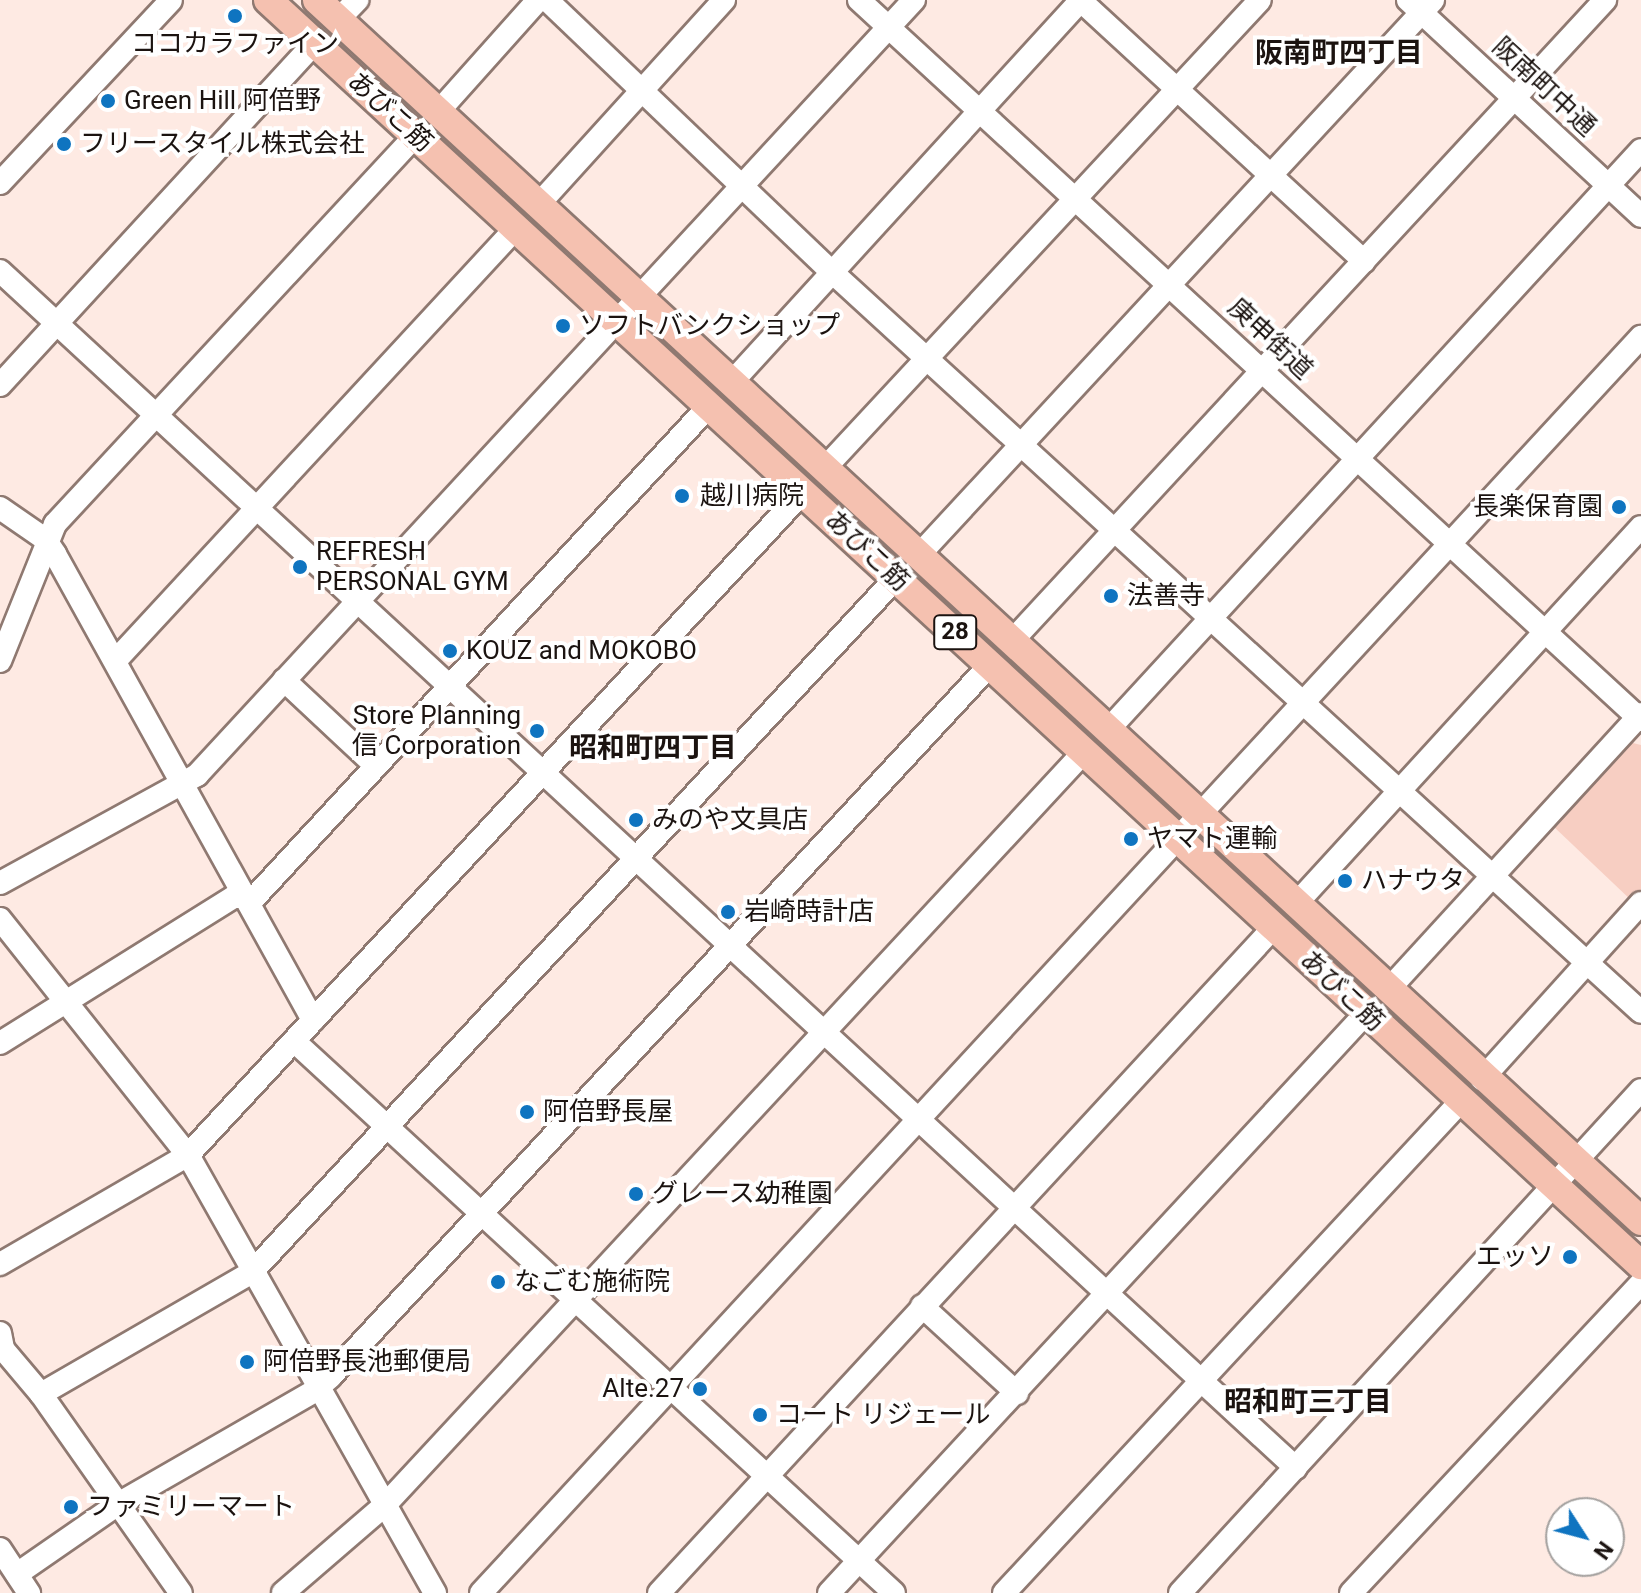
<!DOCTYPE html>
<meta charset="utf-8">
<style>
body{margin:0}
#map{position:relative;width:1641px;height:1593px;overflow:hidden;background:#feeae3;font-family:Roboto,"Noto Sans JP",sans-serif}
div>[style]{position:absolute}
.green>*{inset:0;background:#f7cec2}
.roads{filter:drop-shadow(2px 0 #8f7971) drop-shadow(-2px 0 #8f7971) drop-shadow(0 2px #8f7971) drop-shadow(0 -2px #8f7971)}
.minor>*{height:22px;margin:-11px;padding:0 11px;transform-origin:11px;border-radius:11px;background:#fff}
.major>*{height:28px;margin:-14px;padding:0 14px;transform-origin:14px;border-radius:14px;background:#f5c1b0}
.dots>*{width:22px;height:22px;translate:-50% -50%;box-sizing:border-box;border:4px solid #fff;border-radius:50%}
span{translate:-50% -50%;white-space:nowrap;text-align:center;line-height:1.15;-webkit-text-stroke:8px #fff;paint-order:stroke}
.shield-label span{padding:2px 6px;background:#fff;border:2px solid;border-radius:6px;-webkit-text-stroke-width:0}
.shield-label{font-size:24px;color:#1b1310;font-weight:700}
.poi-label{font-size:26px;color:#1b1310}
.left{translate:0 -50%;text-align:left}
.right{translate:-100% -50%;text-align:right}
.street-label{font-size:26px;color:#1b1310}
.neighbourhood-label{font-size:28px;color:#1b1310;font-weight:700}
.north{position:absolute;left:1545px;top:1497px;width:80px;height:80px;box-sizing:border-box;background:#fff;border:2px solid #a4a19f;border-radius:50%;rotate:126deg;font-size:22px;font-weight:700;line-height:32px;text-align:center;color:#1b1310}
.north::after{content:'';display:block;margin:auto;width:28px;height:36px;background:#0f74c0;clip-path:polygon(50% 0,100% 100%,50% 72%,0 100%)}
</style>
<div id="map">
<div class="green">
<i style="clip-path:polygon(1629px 742px,1641px 745px,1641px 894px,1633px 902px,1553px 826px)"></i>
</div>
<div class="roads">
<div class="minor">
<i style="left:547px;top:0;width:394px;rotate:43.7deg"></i>
<i style="left:832px;top:272px;width:1096px;rotate:42.45deg"></i>
<i style="left:859px;top:0;width:1063px;rotate:42.64deg"></i>
<i style="left:1080px;top:0;width:386px;rotate:42.6deg"></i>
<i style="left:1408px;top:0;width:318px;rotate:42.8deg"></i>
<i style="left:338px;top:20px;width:28px;rotate:-46deg"></i>
<i style="left:438px;top:112px;width:150px;rotate:-48.2deg"></i>
<i style="left:0;top:183px;width:250px;rotate:-46.9deg"></i>
<i style="left:538px;top:205px;width:277px;rotate:-47.8deg"></i>
<i style="left:0;top:271px;width:1764px;rotate:42.73deg"></i>
<i style="left:732px;top:382px;width:517px;rotate:-47.58deg"></i>
<i style="left:0;top:385px;width:464px;rotate:-47.4deg"></i>
<i style="left:824px;top:469px;width:640px;rotate:-47.09deg"></i>
<i style="left:0;top:508px;width:55px;rotate:34.6deg"></i>
<i style="left:45px;top:539px;width:18px;rotate:56deg"></i>
<i style="left:55px;top:554px;width:533px;rotate:61.03deg"></i>
<i style="left:918px;top:556px;width:758px;rotate:-47.19deg"></i>
<i style="left:1011px;top:642px;width:875px;rotate:-47.22deg"></i>
<i style="left:117px;top:659px;width:586px;rotate:-47.21deg"></i>
<i style="left:0;top:661px;width:148px;rotate:-68.1deg"></i>
<i style="left:55px;top:524px;width:531px;rotate:-47.14deg"></i>
<i style="left:284px;top:680px;width:126px;rotate:43.1deg"></i>
<i style="left:1107px;top:731px;width:789px;rotate:-47.41deg"></i>
<i style="left:0;top:883px;width:225px;rotate:-28.7deg"></i>
<i style="left:197px;top:775px;width:1056px;rotate:-47.23deg"></i>
<i style="left:1295px;top:905px;width:512px;rotate:-47.53deg"></i>
<i style="left:0;top:919px;width:302px;rotate:51.5deg"></i>
<i style="left:188px;top:1155px;width:503px;rotate:60.58deg"></i>
<i style="left:1388px;top:990px;width:374px;rotate:-47.5deg"></i>
<i style="left:294px;top:1041px;width:815px;rotate:42.61deg"></i>
<i style="left:0;top:1043px;width:276px;rotate:-32deg"></i>
<i style="left:234px;top:897px;width:21px"></i>
<i style="left:255px;top:897px;width:670px;rotate:-47.24deg"></i>
<i style="left:1482px;top:1079px;width:237px;rotate:-47.9deg"></i>
<i style="left:0;top:1264px;width:217px;rotate:-30.1deg"></i>
<i style="left:188px;top:1155px;width:904px;rotate:-47.15deg"></i>
<i style="left:922px;top:1306px;width:129px;rotate:42.5deg"></i>
<i style="left:0;top:1333px;width:16px;rotate:79deg"></i>
<i style="left:3px;top:1349px;width:59px;rotate:49.8deg"></i>
<i style="left:41px;top:1394px;width:243px;rotate:54.9deg"></i>
<i style="left:41px;top:1394px;width:244px;rotate:-30deg"></i>
<i style="left:252px;top:1272px;width:947px;rotate:-47.14deg"></i>
<i style="left:0;top:1549px;width:53px;rotate:56.6deg"></i>
<i style="left:17px;top:1574px;width:123px;rotate:-34.7deg"></i>
<i style="left:118px;top:1504px;width:225px;rotate:-29.9deg"></i>
<i style="left:313px;top:1392px;width:23px;rotate:-41deg"></i>
<i style="left:330px;top:1377px;width:972px;rotate:-47.17deg"></i>
<i style="left:283px;top:1593px;width:135px;rotate:-40.8deg"></i>
<i style="left:385px;top:1505px;width:1027px;rotate:-47.13deg"></i>
<i style="left:481px;top:1593px;width:1710px;rotate:-47.28deg"></i>
<i style="left:659px;top:1593px;width:907px;rotate:-47.28deg"></i>
<i style="left:829px;top:1593px;width:790px;rotate:-47.2deg"></i>
<i style="left:1004px;top:1593px;width:672px;rotate:-47.11deg"></i>
<i style="left:1180px;top:1593px;width:682px;rotate:-47.49deg"></i>
<i style="left:1351px;top:1593px;width:424px;rotate:-46.9deg"></i>
</div>
<div class="major">
<i style="left:268px;top:0;width:1867px;rotate:42.66deg"></i>
<i style="left:317px;top:0;width:1801px;rotate:42.68deg"></i>
</div>
</div>
<div class="dots">
<i style="left:235px;top:16px;background:#0f74c0"></i>
<i style="left:108px;top:101px;background:#0f74c0"></i>
<i style="left:64px;top:144px;background:#0f74c0"></i>
<i style="left:563px;top:326px;background:#0f74c0"></i>
<i style="left:682px;top:496px;background:#0f74c0"></i>
<i style="left:1619px;top:507px;background:#0f74c0"></i>
<i style="left:300px;top:567px;background:#0f74c0"></i>
<i style="left:1111px;top:596px;background:#0f74c0"></i>
<i style="left:450px;top:651px;background:#0f74c0"></i>
<i style="left:537px;top:731px;background:#0f74c0"></i>
<i style="left:636px;top:820px;background:#0f74c0"></i>
<i style="left:1131px;top:839px;background:#0f74c0"></i>
<i style="left:1345px;top:881px;background:#0f74c0"></i>
<i style="left:728px;top:912px;background:#0f74c0"></i>
<i style="left:527px;top:1112px;background:#0f74c0"></i>
<i style="left:636px;top:1194px;background:#0f74c0"></i>
<i style="left:1570px;top:1257px;background:#0f74c0"></i>
<i style="left:498px;top:1282px;background:#0f74c0"></i>
<i style="left:247px;top:1362px;background:#0f74c0"></i>
<i style="left:700px;top:1389px;background:#0f74c0"></i>
<i style="left:760px;top:1415px;background:#0f74c0"></i>
<i style="left:71px;top:1507px;background:#0f74c0"></i>
</div>
<div class="shield-label">
<span style="left:955px;top:632px">28</span>
</div>
<div class="poi-label">
<span style="left:235px;top:44px">ココカラファイン</span>
<span class="left" style="left:124px;top:101px">Green Hill 阿倍野</span>
<span class="left" style="left:80px;top:144px">フリースタイル株式会社</span>
<span class="left" style="left:579px;top:326px">ソフトバンクショップ</span>
<span class="left" style="left:700px;top:496px">越川病院</span>
<span class="right" style="left:1603px;top:507px">長楽保育園</span>
<span class="left" style="left:316px;top:567px">REFRESH<br>PERSONAL GYM</span>
<span class="left" style="left:1127px;top:596px">法善寺</span>
<span class="left" style="left:466px;top:651px">KOUZ and MOKOBO</span>
<span class="right" style="left:521px;top:731px">Store Planning<br>信 Corporation</span>
<span class="left" style="left:652px;top:820px">みのや文具店</span>
<span class="left" style="left:1147px;top:839px">ヤマト運輸</span>
<span class="left" style="left:1361px;top:881px">ハナウタ</span>
<span class="left" style="left:744px;top:912px">岩崎時計店</span>
<span class="left" style="left:543px;top:1112px">阿倍野長屋</span>
<span class="left" style="left:652px;top:1194px">グレース幼稚園</span>
<span class="right" style="left:1554px;top:1257px">エッソ</span>
<span class="left" style="left:514px;top:1282px">なごむ施術院</span>
<span class="left" style="left:263px;top:1362px">阿倍野長池郵便局</span>
<span class="right" style="left:684px;top:1389px">Alte.27</span>
<span class="left" style="left:776px;top:1415px">コート リジェール</span>
<span class="left" style="left:87px;top:1507px">ファミリーマート</span>
</div>
<div class="street-label">
<span style="left:1544px;top:87px;rotate:43deg">阪南町中通</span>
<span style="left:390px;top:112px;rotate:42deg">あびこ筋</span>
<span style="left:1270px;top:339px;rotate:43deg">庚申街道</span>
<span style="left:867px;top:551px;rotate:43deg">あびこ筋</span>
<span style="left:1342px;top:991px;rotate:43deg">あびこ筋</span>
</div>
<div class="neighbourhood-label">
<span style="left:1339px;top:53px">阪南町四丁目</span>
<span style="left:653px;top:748px">昭和町四丁目</span>
<span style="left:1308px;top:1402px">昭和町三丁目</span>
</div>
<div class="north">N</div>
</div>
